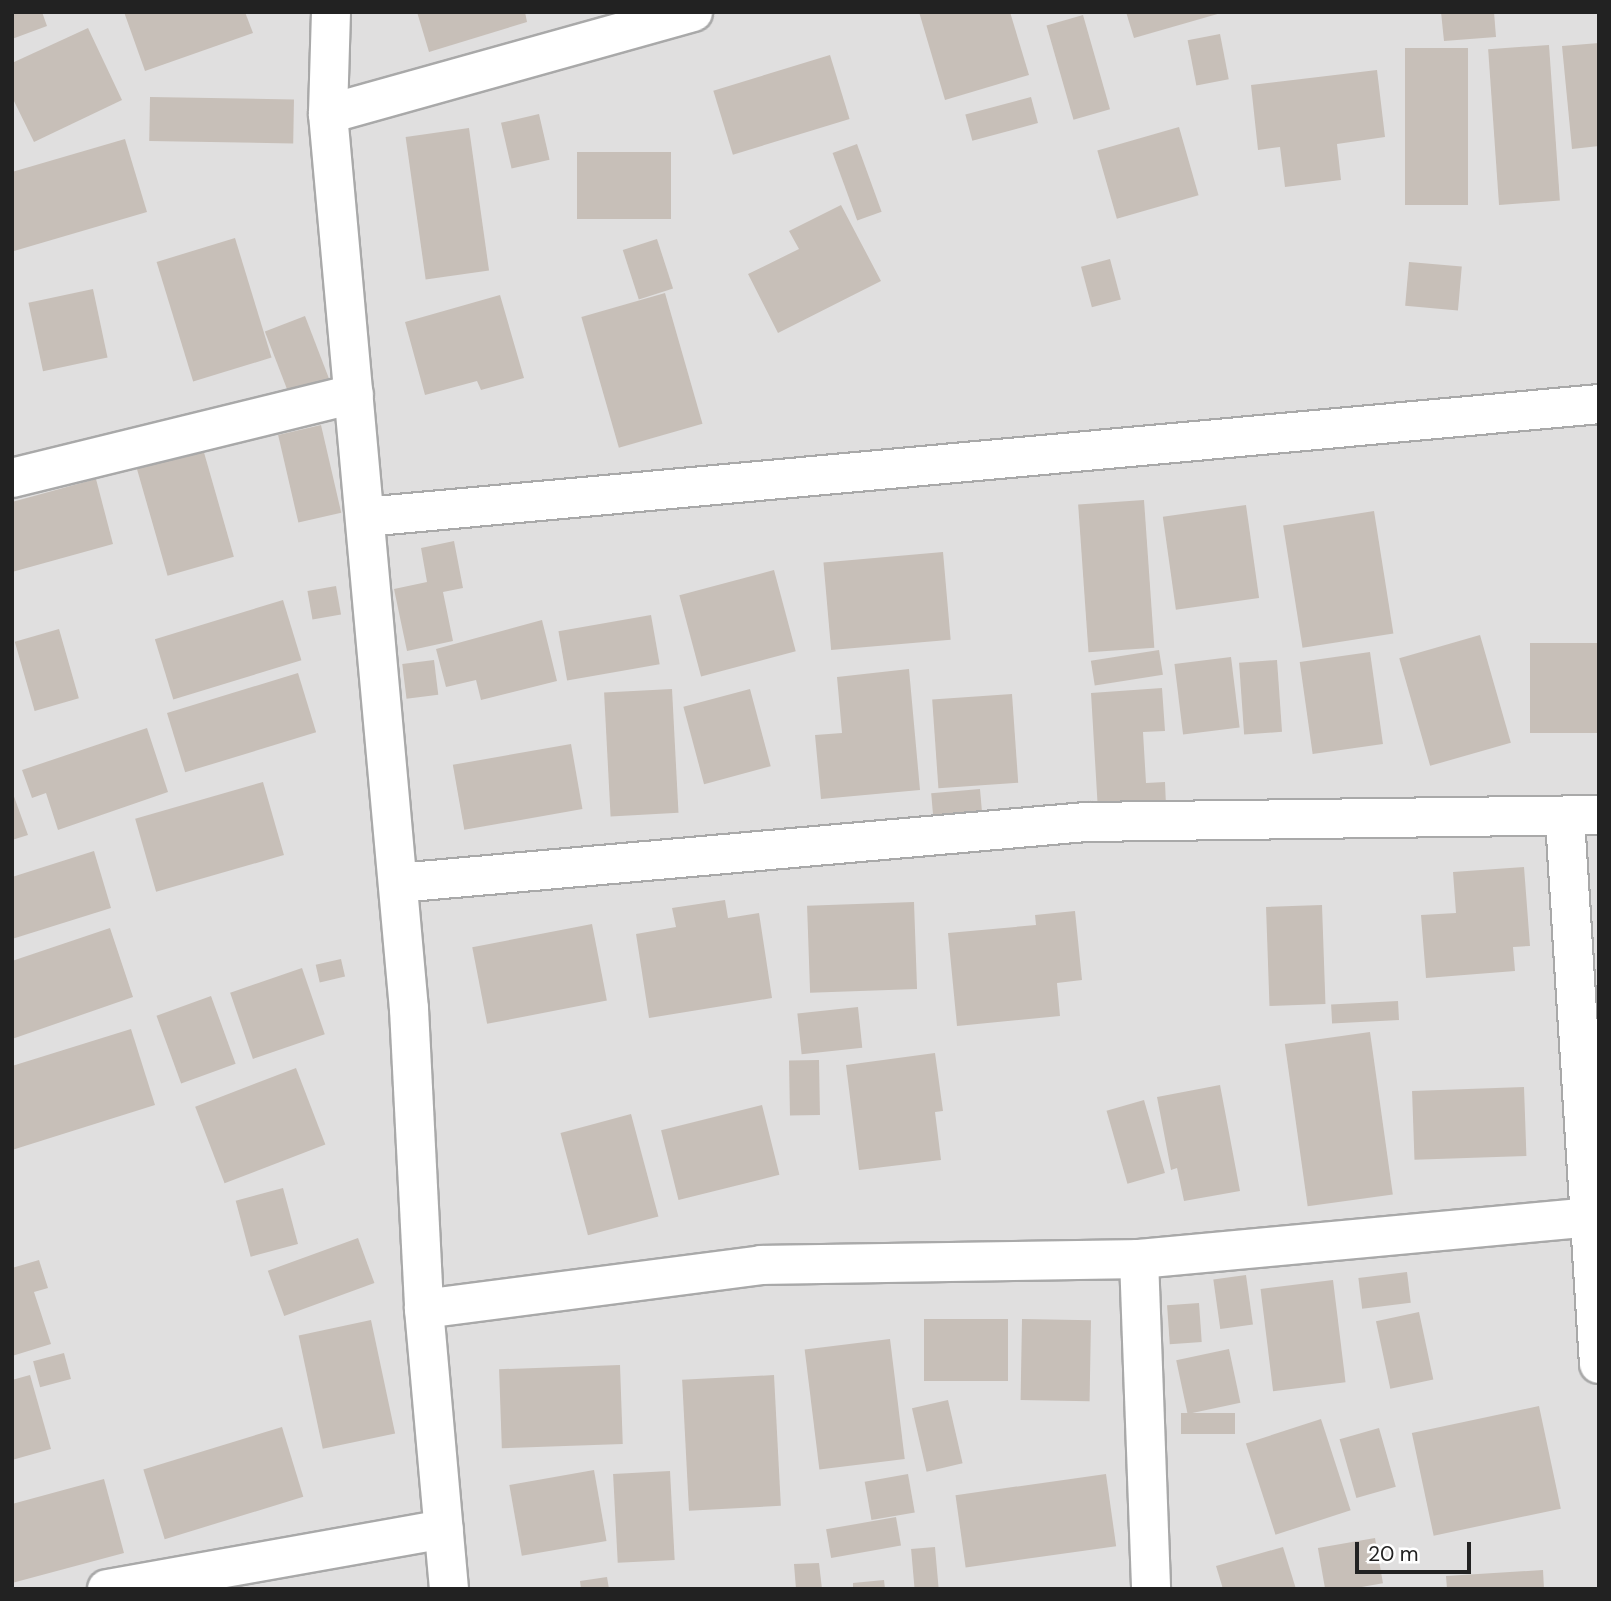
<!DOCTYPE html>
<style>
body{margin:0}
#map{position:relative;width:1611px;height:1601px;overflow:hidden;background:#f2efe9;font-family:"DM Sans",sans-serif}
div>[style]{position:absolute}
.residential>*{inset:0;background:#e0dfdf;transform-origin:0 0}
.building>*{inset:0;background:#c7bfb8;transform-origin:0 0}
.roads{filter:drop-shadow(2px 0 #a9a9a9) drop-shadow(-2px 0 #a9a9a9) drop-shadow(0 2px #a9a9a9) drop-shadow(0 -2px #a9a9a9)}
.minor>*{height:38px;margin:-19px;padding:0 19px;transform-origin:19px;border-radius:19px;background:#fff}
span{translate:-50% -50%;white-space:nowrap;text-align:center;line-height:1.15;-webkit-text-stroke:6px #fff;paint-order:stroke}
.frame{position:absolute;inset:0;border:14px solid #222;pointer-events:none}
.scale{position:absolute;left:1355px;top:1542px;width:116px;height:32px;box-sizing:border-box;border:4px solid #222;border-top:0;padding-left:9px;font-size:21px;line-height:24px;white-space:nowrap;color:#222;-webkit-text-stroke:5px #fff;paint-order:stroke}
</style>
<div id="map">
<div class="residential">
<i style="left:12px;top:12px;width:1587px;height:1577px"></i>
</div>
<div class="building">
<i style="clip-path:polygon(12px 12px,42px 12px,47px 26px,12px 39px)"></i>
<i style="clip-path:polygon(124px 12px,245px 12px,253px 33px,145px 71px)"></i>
<i style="clip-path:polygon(417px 12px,525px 12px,527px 22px,429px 52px)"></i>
<i style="clip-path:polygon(919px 12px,1010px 12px,1029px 75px,945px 100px)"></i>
<i style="clip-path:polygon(1126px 12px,1221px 12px,1221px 13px,1134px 38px)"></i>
<i style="clip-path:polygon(1441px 12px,1494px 12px,1496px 37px,1444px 41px)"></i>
<i style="left:1083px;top:15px;width:98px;height:38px;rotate:74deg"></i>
<i style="clip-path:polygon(88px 28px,122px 100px,34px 142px,12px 97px,12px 63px)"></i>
<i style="left:1220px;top:34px;width:46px;height:33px;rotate:79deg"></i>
<i style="clip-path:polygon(1599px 43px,1599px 146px,1572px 149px,1562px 46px)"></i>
<i style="left:1549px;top:45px;width:156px;height:61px;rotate:86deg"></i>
<i style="left:1405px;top:48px;width:63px;height:157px"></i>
<i style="left:830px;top:55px;width:67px;height:122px;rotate:73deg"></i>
<i style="clip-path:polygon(1377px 70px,1385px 137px,1337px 144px,1341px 180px,1285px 187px,1280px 147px,1258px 150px,1251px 85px)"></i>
<i style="left:150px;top:97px;width:144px;height:44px;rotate:1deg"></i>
<i style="left:1031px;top:97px;width:27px;height:68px;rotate:75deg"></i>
<i style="left:539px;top:114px;width:47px;height:39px;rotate:77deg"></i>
<i style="left:1179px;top:127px;width:71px;height:85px;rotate:74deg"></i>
<i style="left:469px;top:128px;width:144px;height:64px;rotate:82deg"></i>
<i style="clip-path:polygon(125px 139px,147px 212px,14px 251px,12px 172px)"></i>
<i style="left:857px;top:144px;width:72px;height:26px;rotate:70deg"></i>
<i style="left:671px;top:152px;width:67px;height:94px;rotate:90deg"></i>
<i style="clip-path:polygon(841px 205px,881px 281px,778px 333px,748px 274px,799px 249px,789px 231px)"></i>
<i style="left:235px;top:238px;width:125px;height:82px;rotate:73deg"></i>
<i style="left:657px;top:239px;width:52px;height:36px;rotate:72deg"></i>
<i style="left:1110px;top:259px;width:42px;height:30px;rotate:75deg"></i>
<i style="left:1409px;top:262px;width:53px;height:44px;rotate:5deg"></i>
<i style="left:93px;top:289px;width:70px;height:66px;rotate:78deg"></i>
<i style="left:665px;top:293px;width:136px;height:87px;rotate:74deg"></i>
<i style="clip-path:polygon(500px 295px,524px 378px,481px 390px,477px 381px,425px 395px,405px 322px)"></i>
<i style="left:305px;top:316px;width:73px;height:43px;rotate:69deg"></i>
<i style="left:321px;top:425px;width:90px;height:44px;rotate:77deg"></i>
<i style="left:203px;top:449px;width:112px;height:69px;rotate:74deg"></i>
<i style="clip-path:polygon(96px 479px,113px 544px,12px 572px,12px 502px)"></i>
<i style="left:1144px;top:500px;width:148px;height:66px;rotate:86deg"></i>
<i style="left:1246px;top:505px;width:94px;height:84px;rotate:82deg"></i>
<i style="left:1374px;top:511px;width:124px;height:92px;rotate:81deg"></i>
<i style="clip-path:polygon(454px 541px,463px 588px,443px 592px,453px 641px,407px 651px,394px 589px,427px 582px,421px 548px)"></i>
<i style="left:943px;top:552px;width:88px;height:120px;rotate:85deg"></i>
<i style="left:774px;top:570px;width:84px;height:98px;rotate:75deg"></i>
<i style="left:336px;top:586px;width:29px;height:29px;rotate:80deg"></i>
<i style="left:283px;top:600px;width:63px;height:134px;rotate:73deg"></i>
<i style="left:651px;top:615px;width:50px;height:94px;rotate:80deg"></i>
<i style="clip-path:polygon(542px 620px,557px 681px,481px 700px,476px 680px,446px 687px,436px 649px)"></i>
<i style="left:59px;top:629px;width:72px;height:46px;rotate:74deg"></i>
<i style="left:1480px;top:635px;width:112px;height:84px;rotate:74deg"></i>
<i style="left:1599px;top:643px;width:90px;height:69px;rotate:90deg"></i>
<i style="left:1159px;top:650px;width:25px;height:69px;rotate:81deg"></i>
<i style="left:1370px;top:652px;width:93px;height:71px;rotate:82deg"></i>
<i style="left:1231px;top:657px;width:71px;height:57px;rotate:83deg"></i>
<i style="left:434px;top:660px;width:35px;height:32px;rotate:83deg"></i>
<i style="left:1277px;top:660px;width:72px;height:38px;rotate:86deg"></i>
<i style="clip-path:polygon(909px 669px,920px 790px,821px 799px,815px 735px,842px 733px,837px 677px)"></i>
<i style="left:298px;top:673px;width:62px;height:137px;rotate:73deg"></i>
<i style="clip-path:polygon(1162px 688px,1165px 731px,1143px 732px,1146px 783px,1165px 782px,1166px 806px,1098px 811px,1091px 693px)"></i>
<i style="left:672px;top:689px;width:124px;height:68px;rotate:87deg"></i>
<i style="left:750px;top:689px;width:80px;height:69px;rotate:75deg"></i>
<i style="left:1012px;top:694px;width:89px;height:80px;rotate:86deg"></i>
<i style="clip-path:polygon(147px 728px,168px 792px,58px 830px,46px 793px,32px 798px,22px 770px)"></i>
<i style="left:571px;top:744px;width:66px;height:120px;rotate:80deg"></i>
<i style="left:263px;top:782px;width:76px;height:133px;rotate:74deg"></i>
<i style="left:980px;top:789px;width:23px;height:49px;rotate:85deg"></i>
<i style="clip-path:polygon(12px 791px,28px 835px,12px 840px)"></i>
<i style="clip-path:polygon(94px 851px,111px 908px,12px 939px,12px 877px)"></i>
<i style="clip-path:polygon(1524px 867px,1530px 946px,1513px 947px,1515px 971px,1426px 978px,1421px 915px,1456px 913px,1453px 872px)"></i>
<i style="clip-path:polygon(725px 900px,728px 918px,759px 913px,772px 998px,649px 1018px,636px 934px,676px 927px,672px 908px)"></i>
<i style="left:914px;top:902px;width:87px;height:107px;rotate:88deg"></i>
<i style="left:1322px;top:905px;width:99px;height:56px;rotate:88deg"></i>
<i style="clip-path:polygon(1075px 911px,1082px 980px,1057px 983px,1060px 1016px,957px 1026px,948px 933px,1036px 925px,1035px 915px)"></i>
<i style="left:592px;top:924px;width:78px;height:122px;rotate:79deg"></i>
<i style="clip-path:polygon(110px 928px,133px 997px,12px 1039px,12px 961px)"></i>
<i style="left:341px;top:959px;width:18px;height:26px;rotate:77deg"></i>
<i style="left:302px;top:968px;width:70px;height:76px;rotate:71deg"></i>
<i style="left:211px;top:996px;width:72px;height:58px;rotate:70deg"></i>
<i style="left:1398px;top:1001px;width:19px;height:67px;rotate:87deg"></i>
<i style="left:858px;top:1007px;width:41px;height:61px;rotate:84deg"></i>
<i style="clip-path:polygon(131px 1029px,155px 1105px,12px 1150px,12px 1066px)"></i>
<i style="left:1370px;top:1032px;width:164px;height:86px;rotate:82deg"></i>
<i style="clip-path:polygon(935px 1053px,943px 1111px,935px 1112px,941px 1160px,859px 1170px,846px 1065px)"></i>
<i style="left:819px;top:1060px;width:55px;height:30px;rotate:89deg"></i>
<i style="left:296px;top:1068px;width:82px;height:108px;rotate:69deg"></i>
<i style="clip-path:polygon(1220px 1085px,1240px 1191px,1184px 1201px,1177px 1168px,1171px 1170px,1157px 1097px)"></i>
<i style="left:1524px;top:1087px;width:69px;height:112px;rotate:88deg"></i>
<i style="left:1144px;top:1100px;width:76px;height:39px;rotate:74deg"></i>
<i style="left:762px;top:1105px;width:72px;height:104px;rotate:76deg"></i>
<i style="left:631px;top:1114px;width:106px;height:73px;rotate:75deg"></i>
<i style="left:283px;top:1188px;width:58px;height:49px;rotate:75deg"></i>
<i style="left:358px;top:1238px;width:48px;height:96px;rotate:70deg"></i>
<i style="clip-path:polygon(39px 1260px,48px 1288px,34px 1292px,51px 1344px,12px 1356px,12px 1268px)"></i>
<i style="left:1407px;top:1272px;width:31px;height:49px;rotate:83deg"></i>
<i style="left:1246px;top:1275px;width:50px;height:33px;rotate:82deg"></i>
<i style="left:1333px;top:1280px;width:103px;height:73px;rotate:83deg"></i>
<i style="left:1199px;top:1303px;width:39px;height:32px;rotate:86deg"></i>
<i style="left:1419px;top:1312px;width:69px;height:44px;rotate:78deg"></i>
<i style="left:1008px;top:1319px;width:62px;height:84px;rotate:90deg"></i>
<i style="left:1022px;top:1319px;width:69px;height:81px;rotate:1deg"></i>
<i style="left:371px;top:1320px;width:116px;height:74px;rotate:78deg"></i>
<i style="left:890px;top:1339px;width:121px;height:86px;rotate:83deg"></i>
<i style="left:1229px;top:1349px;width:55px;height:54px;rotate:78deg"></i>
<i style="left:64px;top:1353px;width:27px;height:32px;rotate:75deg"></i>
<i style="left:620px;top:1365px;width:79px;height:121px;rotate:88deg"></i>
<i style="clip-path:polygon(30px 1375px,51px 1449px,12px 1460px,12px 1380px)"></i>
<i style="left:774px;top:1375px;width:131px;height:92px;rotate:87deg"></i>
<i style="left:948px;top:1400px;width:65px;height:37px;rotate:77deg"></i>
<i style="left:1539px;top:1406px;width:105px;height:130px;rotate:78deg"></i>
<i style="left:1235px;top:1413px;width:21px;height:54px;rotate:90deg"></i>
<i style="left:1321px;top:1419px;width:96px;height:79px;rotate:72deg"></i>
<i style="left:282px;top:1427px;width:73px;height:145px;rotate:73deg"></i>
<i style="left:1379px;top:1428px;width:61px;height:41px;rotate:74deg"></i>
<i style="left:594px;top:1470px;width:72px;height:86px;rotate:80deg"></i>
<i style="left:670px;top:1471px;width:89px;height:57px;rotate:87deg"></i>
<i style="left:908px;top:1474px;width:39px;height:44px;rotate:80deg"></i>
<i style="left:1106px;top:1474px;width:73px;height:152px;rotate:82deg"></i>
<i style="clip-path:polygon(104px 1479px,124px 1553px,12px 1583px,12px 1504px)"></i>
<i style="left:896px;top:1517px;width:29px;height:71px;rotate:80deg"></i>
<i style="left:1375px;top:1538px;width:46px;height:58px;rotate:80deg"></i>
<i style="left:935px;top:1547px;width:42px;height:24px;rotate:85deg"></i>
<i style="clip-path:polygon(1283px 1547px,1296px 1589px,1223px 1589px,1216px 1566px)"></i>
<i style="clip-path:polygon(819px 1563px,822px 1589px,796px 1589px,794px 1564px)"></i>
<i style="clip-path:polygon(1543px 1570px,1544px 1589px,1447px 1589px,1446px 1576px)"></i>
<i style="clip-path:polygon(607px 1577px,609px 1589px,581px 1589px,580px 1581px)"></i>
<i style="clip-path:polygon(884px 1580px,885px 1589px,853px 1589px,853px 1583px)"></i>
</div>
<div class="roads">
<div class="minor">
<i style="left:331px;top:12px;width:102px;rotate:91.7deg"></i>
<i style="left:328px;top:114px;width:899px;rotate:84.83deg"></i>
<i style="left:409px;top:1009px;width:300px;rotate:87.1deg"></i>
<i style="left:424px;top:1309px;width:281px;rotate:84.9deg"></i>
<i style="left:328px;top:114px;width:379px;rotate:-15.6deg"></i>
<i style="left:12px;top:478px;width:352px;rotate:-13.8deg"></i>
<i style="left:365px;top:517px;width:1239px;rotate:-5.23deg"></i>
<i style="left:1565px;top:819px;width:546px;rotate:86.43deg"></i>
<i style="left:398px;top:883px;width:691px;rotate:-5.07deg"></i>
<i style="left:1086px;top:822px;width:513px;rotate:-0.78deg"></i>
<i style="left:1139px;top:1259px;width:330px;rotate:87.9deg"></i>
<i style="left:424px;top:1309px;width:340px;rotate:-7.4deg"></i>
<i style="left:761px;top:1265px;width:378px;rotate:-0.9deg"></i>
<i style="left:1139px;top:1259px;width:452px;rotate:-5.3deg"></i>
<i style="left:107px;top:1589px;width:342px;rotate:-10.1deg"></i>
</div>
</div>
<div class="frame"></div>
<div class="scale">20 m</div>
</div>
